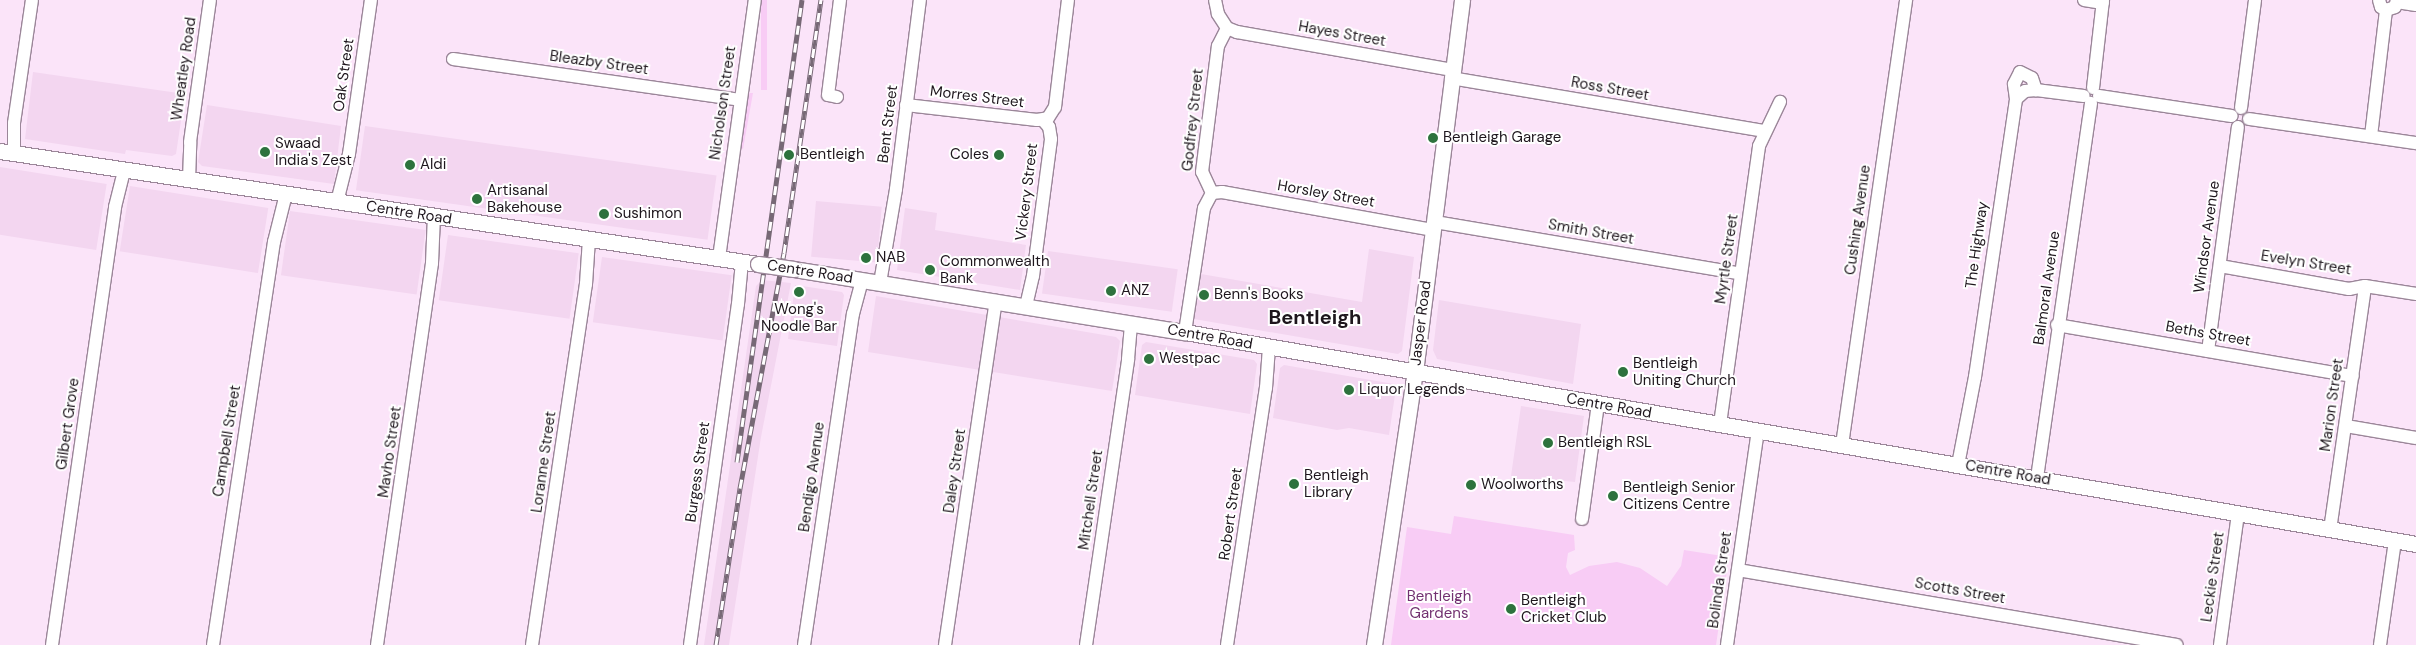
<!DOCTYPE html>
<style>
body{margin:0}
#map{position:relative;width:2416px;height:645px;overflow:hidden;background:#fbe4f9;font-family:"DM Sans",sans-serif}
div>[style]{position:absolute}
.built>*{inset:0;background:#f3d6f0;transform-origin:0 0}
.green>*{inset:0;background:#f8ccf5;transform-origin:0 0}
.roads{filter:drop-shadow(1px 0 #9b8699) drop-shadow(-1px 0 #9b8699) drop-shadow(0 1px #9b8699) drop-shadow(0 -1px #9b8699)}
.minor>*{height:12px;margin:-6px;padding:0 6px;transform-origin:6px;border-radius:6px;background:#fff}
.major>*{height:15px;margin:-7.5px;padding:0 7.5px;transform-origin:7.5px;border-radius:7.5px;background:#fff}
.rail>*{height:5px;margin-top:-2.5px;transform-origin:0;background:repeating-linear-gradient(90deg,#fff 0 9px,#776976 0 18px);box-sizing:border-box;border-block:1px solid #776976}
.bridges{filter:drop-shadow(1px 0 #9b8699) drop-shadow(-1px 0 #9b8699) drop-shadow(0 1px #9b8699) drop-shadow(0 -1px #9b8699)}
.major-bridge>*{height:15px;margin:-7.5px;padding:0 7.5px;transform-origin:7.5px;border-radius:7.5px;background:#fff}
.dots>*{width:14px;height:14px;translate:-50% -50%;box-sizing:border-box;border:2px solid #fff;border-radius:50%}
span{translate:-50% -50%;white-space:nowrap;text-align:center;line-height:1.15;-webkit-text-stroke:4px #fff;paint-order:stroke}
.street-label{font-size:15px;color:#1e161d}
.poi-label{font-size:15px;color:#1e161d}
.left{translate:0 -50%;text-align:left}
.right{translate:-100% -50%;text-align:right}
.park-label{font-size:15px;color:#733171}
.district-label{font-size:20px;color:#1e161d;font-weight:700}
</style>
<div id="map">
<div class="built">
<i style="clip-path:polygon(33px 72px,185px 94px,176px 154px,172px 156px,126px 150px,125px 154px,25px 139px)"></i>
<i style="clip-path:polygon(207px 105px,341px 126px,334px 184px,202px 166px,198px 162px)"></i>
<i style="left:365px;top:126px;width:355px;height:65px;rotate:8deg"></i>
<i style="left:0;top:167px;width:108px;height:67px;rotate:9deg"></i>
<i style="left:130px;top:186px;width:140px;height:66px;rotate:9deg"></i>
<i style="left:816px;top:201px;width:66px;height:56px;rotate:5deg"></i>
<i style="clip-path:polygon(905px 208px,937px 213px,935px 230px,1026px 245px,1020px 290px,897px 270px)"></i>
<i style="left:290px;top:211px;width:137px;height:65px;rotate:8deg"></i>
<i style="left:448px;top:235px;width:132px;height:66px;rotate:8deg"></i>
<i style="clip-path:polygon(1369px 249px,1414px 257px,1402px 351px,1398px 354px,1194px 319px,1201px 274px,1362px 302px)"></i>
<i style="left:1048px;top:251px;width:131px;height:43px;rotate:8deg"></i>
<i style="left:602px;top:257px;width:131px;height:66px;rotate:8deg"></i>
<i style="clip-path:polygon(762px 280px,791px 283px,761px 437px,729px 645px,704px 645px,756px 286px)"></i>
<i style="clip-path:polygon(795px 285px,842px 292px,844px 295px,837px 346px,788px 339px)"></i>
<i style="clip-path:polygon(876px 296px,1116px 337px,1120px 341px,1112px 391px,868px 352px)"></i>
<i style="clip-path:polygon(1439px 300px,1581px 324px,1573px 384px,1437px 359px,1433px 350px)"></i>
<i style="clip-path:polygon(1146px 342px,1254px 360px,1257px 364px,1250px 414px,1135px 395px,1142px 345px)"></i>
<i style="clip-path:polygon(1284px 365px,1394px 384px,1396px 388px,1389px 435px,1349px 428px,1337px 430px,1273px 418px,1280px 368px)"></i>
<i style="clip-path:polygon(1521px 406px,1584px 416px,1575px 482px,1555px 480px,1554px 487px,1525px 482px,1510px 483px)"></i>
</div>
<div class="green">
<i style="left:761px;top:0;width:6px;height:90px"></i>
<i style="clip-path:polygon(747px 93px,753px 93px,743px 149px,739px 146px)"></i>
<i style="clip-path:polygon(1454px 516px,1574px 535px,1575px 550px,1568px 553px,1566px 567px,1570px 575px,1589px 566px,1617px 562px,1640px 568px,1667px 586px,1681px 566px,1684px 550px,1729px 557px,1716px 645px,1391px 645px,1407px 527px,1451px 534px)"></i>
</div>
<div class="roads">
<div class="minor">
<i style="left:2084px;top:0;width:19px;rotate:9deg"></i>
<i style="left:2379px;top:0;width:7px;rotate:74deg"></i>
<i style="left:2381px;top:7px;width:6px;rotate:31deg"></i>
<i style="left:2386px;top:10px;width:9px;rotate:-18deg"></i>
<i style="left:2395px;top:7px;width:7px;rotate:-74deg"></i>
<i style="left:2397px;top:2px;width:19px;rotate:9deg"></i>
<i style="left:1227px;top:28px;width:11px;rotate:22deg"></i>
<i style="left:1237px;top:32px;width:219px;rotate:10deg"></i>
<i style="left:453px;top:59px;width:290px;rotate:8.1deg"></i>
<i style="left:1451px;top:78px;width:317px;rotate:9.6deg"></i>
<i style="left:2093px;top:88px;width:89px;rotate:-83.5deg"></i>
<i style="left:2099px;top:96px;width:134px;rotate:8.6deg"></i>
<i style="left:837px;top:97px;width:9px;rotate:-167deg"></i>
<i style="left:828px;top:95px;width:96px;rotate:-82.8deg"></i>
<i style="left:2016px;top:99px;width:15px;rotate:-98deg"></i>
<i style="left:2014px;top:84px;width:13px;rotate:-63deg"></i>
<i style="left:2020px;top:72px;width:13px;rotate:27deg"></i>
<i style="left:2032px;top:78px;width:13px;rotate:72deg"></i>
<i style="left:906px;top:105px;width:132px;rotate:6.5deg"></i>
<i style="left:1037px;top:120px;width:11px;rotate:-10deg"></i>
<i style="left:1048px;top:118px;width:13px;rotate:-58deg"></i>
<i style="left:1055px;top:107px;width:108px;rotate:-83.1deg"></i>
<i style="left:2241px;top:108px;width:109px;rotate:-82.6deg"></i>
<i style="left:2249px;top:119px;width:169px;rotate:8.2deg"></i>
<i style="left:2371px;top:136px;width:127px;rotate:-83.2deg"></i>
<i style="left:14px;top:153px;width:30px;rotate:-90deg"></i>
<i style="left:14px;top:123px;width:124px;rotate:-81.7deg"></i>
<i style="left:189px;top:180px;width:38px;rotate:-88deg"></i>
<i style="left:190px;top:142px;width:143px;rotate:-82deg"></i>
<i style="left:1212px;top:193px;width:10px;rotate:-6deg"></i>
<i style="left:1222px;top:192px;width:215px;rotate:10.2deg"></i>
<i style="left:337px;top:202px;width:49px;rotate:-76deg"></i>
<i style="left:349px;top:154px;width:156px;rotate:-81.9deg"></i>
<i style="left:1435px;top:222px;width:310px;rotate:9.6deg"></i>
<i style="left:719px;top:258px;width:260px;rotate:-82.1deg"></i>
<i style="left:2220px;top:266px;width:131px;rotate:10.1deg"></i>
<i style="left:2349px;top:289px;width:16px;rotate:-11deg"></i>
<i style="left:2365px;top:286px;width:52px;rotate:8.9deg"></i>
<i style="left:880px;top:283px;width:95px;rotate:-80.3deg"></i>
<i style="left:896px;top:189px;width:191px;rotate:-82.8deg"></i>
<i style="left:1026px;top:306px;width:31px;rotate:-77deg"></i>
<i style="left:1033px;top:276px;width:138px;rotate:-82.5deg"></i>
<i style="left:1051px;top:139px;width:12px;rotate:-99deg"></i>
<i style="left:1049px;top:127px;width:9px;rotate:-131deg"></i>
<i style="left:2057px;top:325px;width:300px;rotate:9.8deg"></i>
<i style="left:1185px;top:332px;width:125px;rotate:-81.3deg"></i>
<i style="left:1204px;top:208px;width:17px;rotate:-62deg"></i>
<i style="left:1212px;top:193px;width:23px;rotate:-115deg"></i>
<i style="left:1202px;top:172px;width:127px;rotate:-82.8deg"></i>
<i style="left:1218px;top:46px;width:20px;rotate:-63deg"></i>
<i style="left:1227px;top:28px;width:17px;rotate:-123deg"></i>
<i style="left:1218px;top:14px;width:14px;rotate:-102deg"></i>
<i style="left:2208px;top:351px;width:226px;rotate:-82.4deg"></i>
<i style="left:1720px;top:424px;width:281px;rotate:-82deg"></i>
<i style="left:1759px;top:146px;width:49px;rotate:-64.5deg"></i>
<i style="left:2346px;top:426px;width:71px;rotate:9.7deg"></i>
<i style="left:1842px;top:445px;width:450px;rotate:-81.8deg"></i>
<i style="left:1958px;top:465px;width:90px;rotate:-79.1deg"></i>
<i style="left:1975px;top:377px;width:281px;rotate:-81.6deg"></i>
<i style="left:2016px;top:99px;width:12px;rotate:-42deg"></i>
<i style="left:2025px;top:91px;width:11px;rotate:-5deg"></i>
<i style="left:2036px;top:90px;width:48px;rotate:7.1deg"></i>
<i style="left:2037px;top:478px;width:379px;rotate:-81.8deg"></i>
<i style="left:1582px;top:519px;width:116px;rotate:-82.1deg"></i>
<i style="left:2330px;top:530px;width:246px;rotate:-81.8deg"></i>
<i style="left:1738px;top:570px;width:445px;rotate:9.7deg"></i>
<i style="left:52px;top:645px;width:443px;rotate:-81.8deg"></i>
<i style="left:115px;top:207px;width:38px;rotate:-76deg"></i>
<i style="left:213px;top:645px;width:408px;rotate:-81.4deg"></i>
<i style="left:274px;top:242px;width:49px;rotate:-76deg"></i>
<i style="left:377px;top:645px;width:386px;rotate:-81.8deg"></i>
<i style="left:432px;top:263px;width:47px;rotate:-87.6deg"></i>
<i style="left:532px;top:645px;width:365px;rotate:-81.5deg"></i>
<i style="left:586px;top:284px;width:45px;rotate:-86.2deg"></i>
<i style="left:690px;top:645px;width:344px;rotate:-82deg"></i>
<i style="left:738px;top:304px;width:42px;rotate:-84.6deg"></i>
<i style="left:804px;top:645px;width:335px;rotate:-81.6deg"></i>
<i style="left:853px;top:314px;width:35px;rotate:-75deg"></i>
<i style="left:945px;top:645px;width:348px;rotate:-81.6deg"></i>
<i style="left:1086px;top:645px;width:289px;rotate:-81.6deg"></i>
<i style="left:1128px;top:359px;width:36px;rotate:-85deg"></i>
<i style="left:1227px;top:645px;width:260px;rotate:-81.4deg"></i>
<i style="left:1266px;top:388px;width:41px;rotate:-85.8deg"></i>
<i style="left:1727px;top:645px;width:216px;rotate:-81.8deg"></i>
<i style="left:2220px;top:645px;width:132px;rotate:-82.2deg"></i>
<i style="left:2380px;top:645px;width:105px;rotate:-81.8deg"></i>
</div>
<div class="major">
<i style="left:0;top:151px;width:766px;rotate:8.48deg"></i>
<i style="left:794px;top:269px;width:396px;rotate:9.2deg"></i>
<i style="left:1185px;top:332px;width:1249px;rotate:9.77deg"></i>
<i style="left:1374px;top:645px;width:276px;rotate:-81.5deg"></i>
<i style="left:1415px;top:372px;width:375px;rotate:-82.8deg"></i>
</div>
</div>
<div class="rail">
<i style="left:737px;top:462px;width:467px;rotate:-82deg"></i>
<i style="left:716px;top:645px;width:159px;rotate:-81.3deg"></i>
<i style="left:740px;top:488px;width:239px;rotate:-79.4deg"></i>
<i style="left:784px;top:253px;width:256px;rotate:-81.7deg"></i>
</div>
<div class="bridges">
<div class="major-bridge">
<i style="left:758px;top:264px;width:36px;rotate:8deg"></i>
</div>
</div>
<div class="dots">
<i style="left:1433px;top:138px;background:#2d723d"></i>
<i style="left:265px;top:152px;background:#2d723d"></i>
<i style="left:789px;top:155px;background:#2d723d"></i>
<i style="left:999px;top:155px;background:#2d723d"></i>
<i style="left:410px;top:165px;background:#2d723d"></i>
<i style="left:477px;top:199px;background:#2d723d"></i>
<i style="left:604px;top:214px;background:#2d723d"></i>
<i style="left:866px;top:258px;background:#2d723d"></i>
<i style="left:930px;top:270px;background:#2d723d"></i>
<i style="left:1111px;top:291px;background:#2d723d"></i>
<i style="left:799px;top:292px;background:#2d723d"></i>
<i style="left:1204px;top:295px;background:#2d723d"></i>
<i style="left:1149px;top:359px;background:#2d723d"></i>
<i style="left:1623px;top:372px;background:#2d723d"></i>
<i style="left:1349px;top:390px;background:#2d723d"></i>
<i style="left:1548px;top:443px;background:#2d723d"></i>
<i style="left:1294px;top:484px;background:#2d723d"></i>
<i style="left:1471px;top:485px;background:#2d723d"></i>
<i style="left:1613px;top:496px;background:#2d723d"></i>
<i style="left:1511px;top:609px;background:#2d723d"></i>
</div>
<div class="street-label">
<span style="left:1342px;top:34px;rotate:10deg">Hayes Street</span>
<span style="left:599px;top:63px;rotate:8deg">Bleazby Street</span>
<span style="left:184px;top:69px;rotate:-82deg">Wheatley Road</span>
<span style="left:344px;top:75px;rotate:-82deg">Oak Street</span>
<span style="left:1610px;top:89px;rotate:10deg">Ross Street</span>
<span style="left:977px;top:97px;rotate:7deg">Morres Street</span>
<span style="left:723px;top:103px;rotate:-82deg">Nicholson Street</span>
<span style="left:1193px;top:120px;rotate:-84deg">Godfrey Street</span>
<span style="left:888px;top:124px;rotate:-83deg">Bent Street</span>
<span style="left:1027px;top:192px;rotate:-83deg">Vickery Street</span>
<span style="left:1326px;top:194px;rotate:10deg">Horsley Street</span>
<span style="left:409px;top:213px;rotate:9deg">Centre Road</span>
<span style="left:1858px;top:220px;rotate:-82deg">Cushing Avenue</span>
<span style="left:1591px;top:232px;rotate:10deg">Smith Street</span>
<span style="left:2207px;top:237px;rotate:-82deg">Windsor Avenue</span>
<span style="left:1977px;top:245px;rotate:-82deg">The Highway</span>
<span style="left:1727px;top:259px;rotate:-82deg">Myrtle Street</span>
<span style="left:2306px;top:263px;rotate:9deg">Evelyn Street</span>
<span style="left:810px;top:272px;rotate:9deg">Centre Road</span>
<span style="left:2047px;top:288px;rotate:-82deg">Balmoral Avenue</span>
<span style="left:1421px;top:323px;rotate:-83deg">Jasper Road</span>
<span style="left:2208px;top:334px;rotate:10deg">Beths Street</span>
<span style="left:1210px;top:337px;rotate:10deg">Centre Road</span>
<span style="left:2332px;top:405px;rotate:-82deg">Marion Street</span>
<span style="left:1609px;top:406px;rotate:10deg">Centre Road</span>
<span style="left:68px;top:424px;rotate:-82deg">Gilbert Grove</span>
<span style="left:227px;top:441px;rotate:-81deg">Campbell Street</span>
<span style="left:390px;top:452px;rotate:-82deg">Mavho Street</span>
<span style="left:544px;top:462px;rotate:-82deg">Loranne Street</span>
<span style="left:955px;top:471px;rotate:-82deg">Daley Street</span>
<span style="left:698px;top:472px;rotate:-82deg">Burgess Street</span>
<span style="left:2008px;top:473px;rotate:10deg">Centre Road</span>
<span style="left:812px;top:477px;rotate:-82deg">Bendigo Avenue</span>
<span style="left:1091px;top:500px;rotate:-82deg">Mitchell Street</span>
<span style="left:1231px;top:514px;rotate:-82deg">Robert Street</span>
<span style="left:2213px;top:577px;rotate:-82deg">Leckie Street</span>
<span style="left:1720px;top:580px;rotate:-82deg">Bolinda Street</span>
<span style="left:1960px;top:591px;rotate:10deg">Scotts Street</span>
</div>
<div class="poi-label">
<span class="left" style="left:1443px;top:138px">Bentleigh Garage</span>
<span class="left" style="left:275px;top:152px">Swaad<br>India's Zest</span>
<span class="left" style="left:800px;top:155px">Bentleigh</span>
<span class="right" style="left:989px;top:155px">Coles</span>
<span class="left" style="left:420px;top:165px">Aldi</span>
<span class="left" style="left:487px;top:199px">Artisanal<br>Bakehouse</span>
<span class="left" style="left:614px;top:214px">Sushimon</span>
<span class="left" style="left:876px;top:258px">NAB</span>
<span class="left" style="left:940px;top:270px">Commonwealth<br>Bank</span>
<span class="left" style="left:1121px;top:291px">ANZ</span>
<span class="left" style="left:1214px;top:295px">Benn's Books</span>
<span style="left:799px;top:318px">Wong's<br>Noodle Bar</span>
<span class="left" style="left:1159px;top:359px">Westpac</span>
<span class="left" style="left:1633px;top:372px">Bentleigh<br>Uniting Church</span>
<span class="left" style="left:1359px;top:390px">Liquor Legends</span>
<span class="left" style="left:1558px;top:443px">Bentleigh RSL</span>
<span class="left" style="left:1304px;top:484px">Bentleigh<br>Library</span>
<span class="left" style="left:1481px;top:485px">Woolworths</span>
<span class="left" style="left:1623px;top:496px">Bentleigh Senior<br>Citizens Centre</span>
<span class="left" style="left:1521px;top:609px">Bentleigh<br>Cricket Club</span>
</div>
<div class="park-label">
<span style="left:1439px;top:605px">Bentleigh<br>Gardens</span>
</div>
<div class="district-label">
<span style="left:1315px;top:317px">Bentleigh</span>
</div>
</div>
